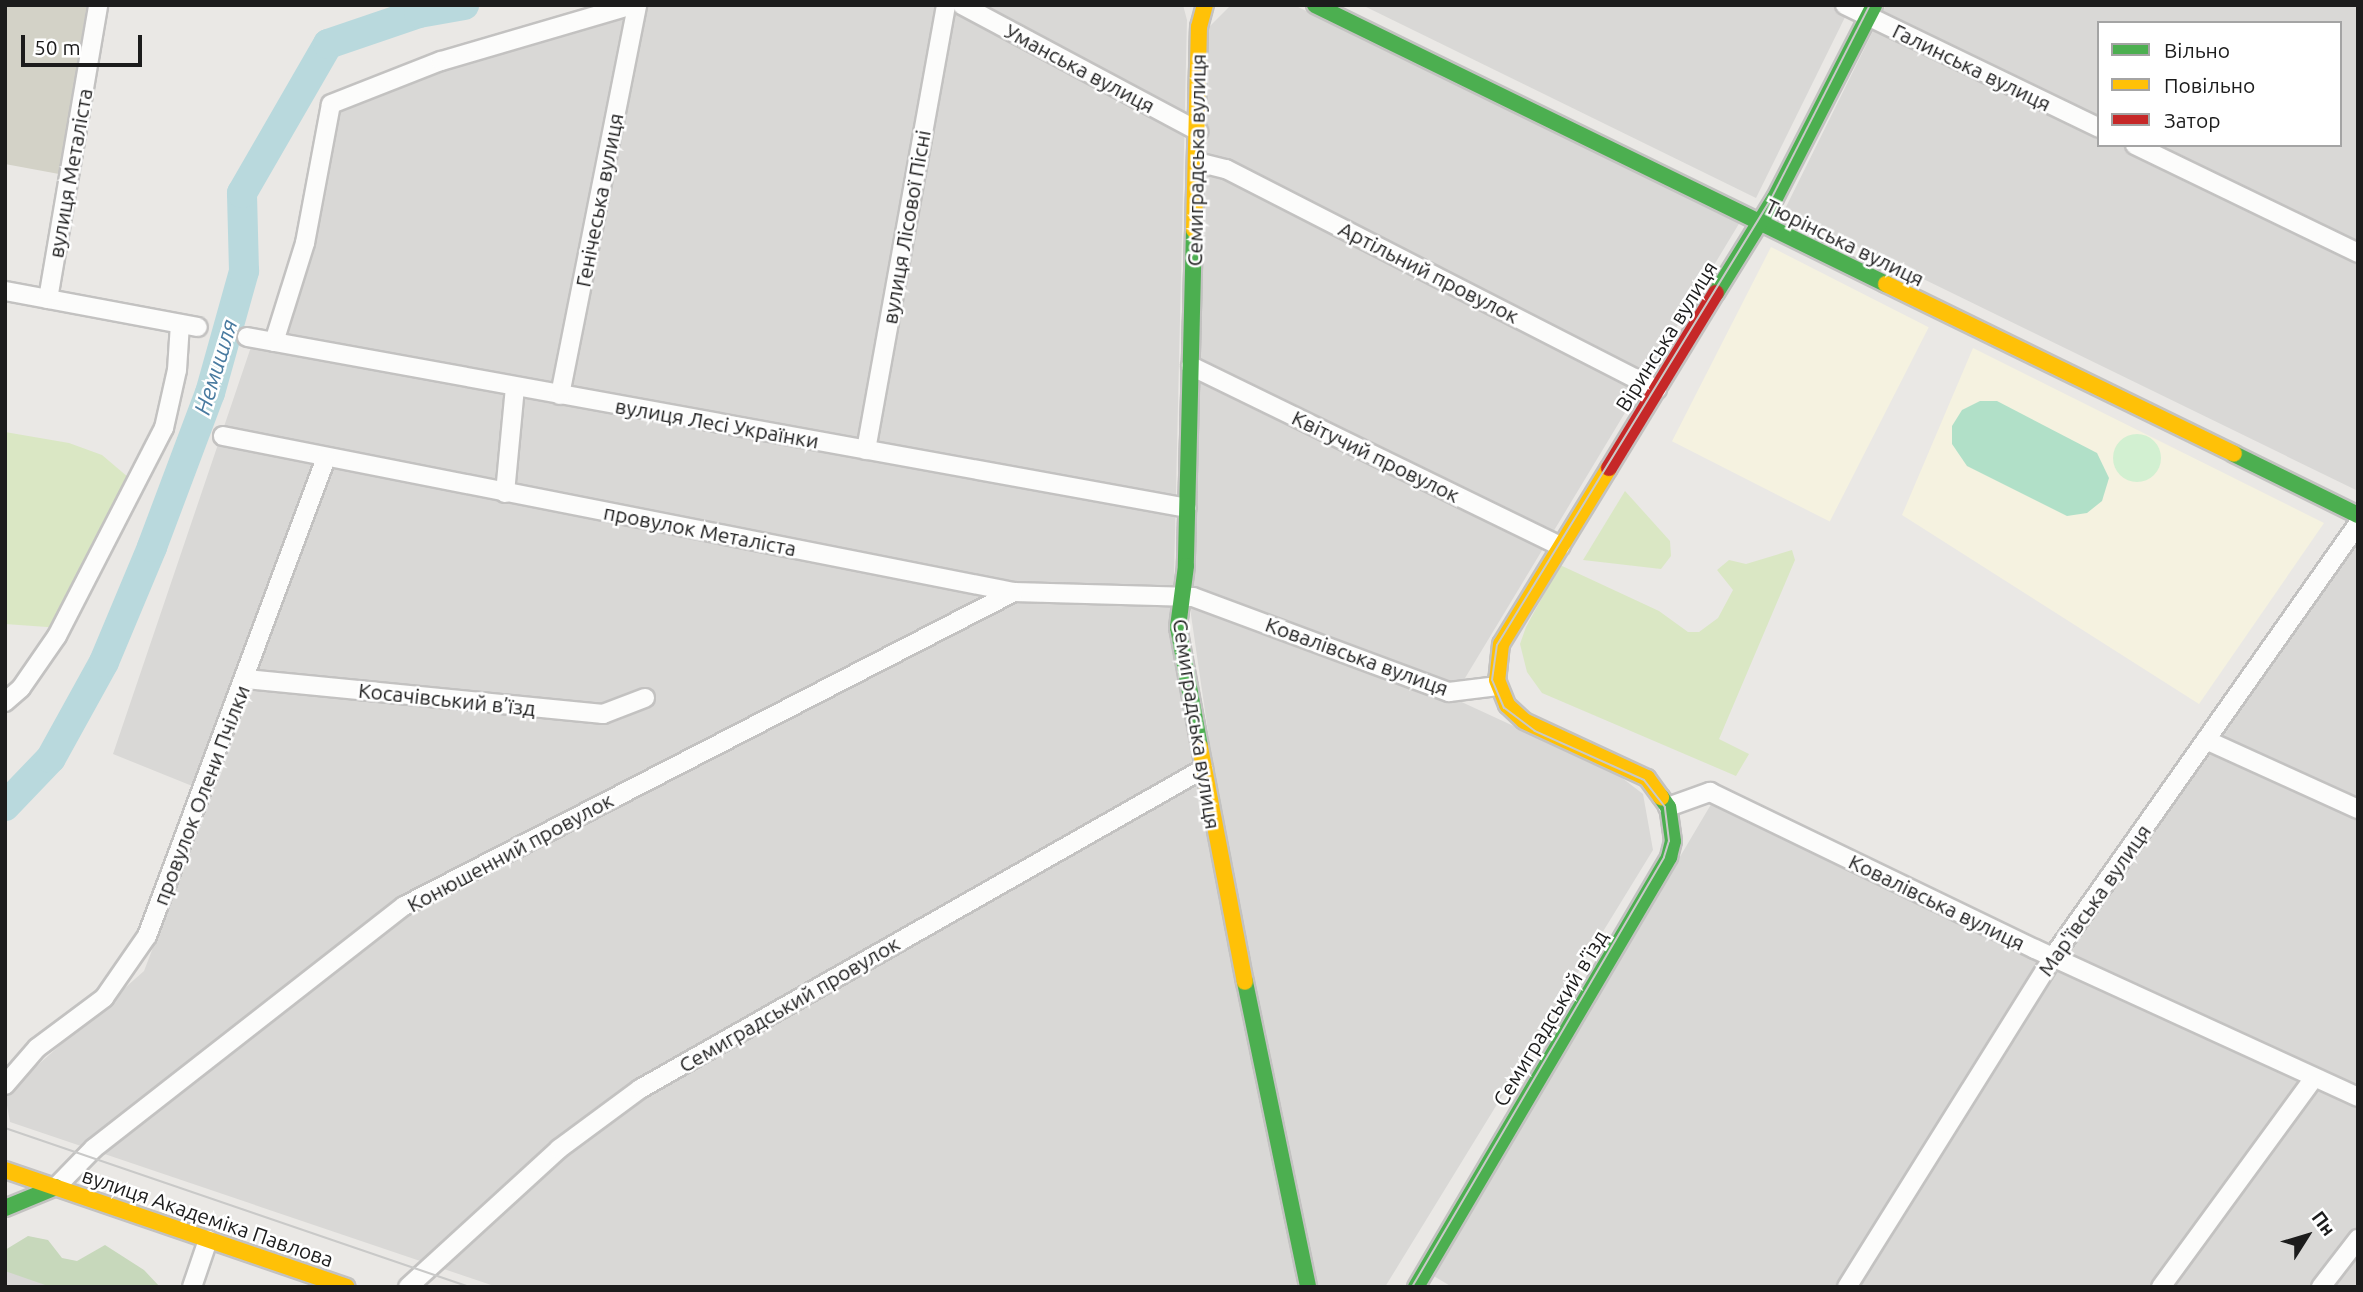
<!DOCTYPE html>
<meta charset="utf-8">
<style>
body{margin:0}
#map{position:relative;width:2363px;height:1292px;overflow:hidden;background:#eae8e5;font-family:Ubuntu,sans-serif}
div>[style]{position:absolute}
.residential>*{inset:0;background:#d9d8d6}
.education>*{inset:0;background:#f5f2e0;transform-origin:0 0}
.construction>*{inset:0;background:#d3d2c7}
.grass>*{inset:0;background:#dae7c4}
.forest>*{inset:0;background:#c7d8bb}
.park>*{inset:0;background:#d2f0d1}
.round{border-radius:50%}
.pitch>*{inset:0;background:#b1e0c8}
.river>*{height:30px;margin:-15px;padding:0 15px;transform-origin:15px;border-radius:15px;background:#b9d9dd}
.roads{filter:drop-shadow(2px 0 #c3c2c1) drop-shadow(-2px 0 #c3c2c1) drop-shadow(0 2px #c3c2c1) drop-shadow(0 -2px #c3c2c1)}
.street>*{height:18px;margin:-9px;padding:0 9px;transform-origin:9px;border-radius:9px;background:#fcfcfb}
.fast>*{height:16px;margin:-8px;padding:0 8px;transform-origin:8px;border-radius:8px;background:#4caf50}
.slow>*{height:16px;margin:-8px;padding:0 8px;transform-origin:8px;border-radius:8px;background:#ffc107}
.jam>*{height:16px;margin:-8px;padding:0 8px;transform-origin:8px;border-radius:8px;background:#c62828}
.tram>*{height:2px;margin:-1px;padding:0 1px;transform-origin:1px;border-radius:1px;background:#c9c9c8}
span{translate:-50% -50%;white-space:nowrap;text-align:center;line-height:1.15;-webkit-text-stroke:5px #fff;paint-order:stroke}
.street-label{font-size:21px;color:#1c1c1c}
.water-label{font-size:23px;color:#4a7ba0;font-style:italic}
.frame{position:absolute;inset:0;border:7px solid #1c1c1c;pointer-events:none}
.legend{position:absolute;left:2097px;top:21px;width:245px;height:126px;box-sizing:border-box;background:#fff;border:2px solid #a4a4a4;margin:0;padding:9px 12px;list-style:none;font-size:21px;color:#1c1c1c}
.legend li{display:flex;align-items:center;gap:14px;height:35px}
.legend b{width:35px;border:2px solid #a4a4a4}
.north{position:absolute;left:2272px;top:1201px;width:70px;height:70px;-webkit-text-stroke:5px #fff;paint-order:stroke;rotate:53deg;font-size:19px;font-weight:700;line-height:28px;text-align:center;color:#1c1c1c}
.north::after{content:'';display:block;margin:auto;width:24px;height:32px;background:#1c1c1c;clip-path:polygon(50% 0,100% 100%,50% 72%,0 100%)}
.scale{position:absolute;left:21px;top:35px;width:121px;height:32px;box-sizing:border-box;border:4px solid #1c1c1c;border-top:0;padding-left:9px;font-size:21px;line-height:24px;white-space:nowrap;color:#1c1c1c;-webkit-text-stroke:5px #fff;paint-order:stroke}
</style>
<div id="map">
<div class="residential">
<i style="clip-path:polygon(642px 5px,1183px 5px,1187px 20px,1173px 620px,1302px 1287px,497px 1287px,10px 1122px,5px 1094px,144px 971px,212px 794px,113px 754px,252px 344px,275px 348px,336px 107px,441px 66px)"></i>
<i style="clip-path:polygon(1231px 5px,1294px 5px,1740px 222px,1453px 698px,1617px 774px,1643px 794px,1653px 850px,1385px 1287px,1316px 1287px,1228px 869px,1191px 615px,1206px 30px)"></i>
<i style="clip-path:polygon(1362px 5px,1851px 5px,1756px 198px)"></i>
<i style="clip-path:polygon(evenodd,1886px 5px,2358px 5px,2358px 491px,1784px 211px,1886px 5px,2099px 23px,2340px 23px,2340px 145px,2099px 145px,2099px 23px)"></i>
<i style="clip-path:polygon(2358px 534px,2358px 1287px,1452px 1287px,1432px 1275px,1713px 801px,2053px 968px)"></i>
<i style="clip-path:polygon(5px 1258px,92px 1287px,5px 1287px)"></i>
</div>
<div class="education">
<i style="left:1771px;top:247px;width:177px;height:218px;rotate:27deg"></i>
<i style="clip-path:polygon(1973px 348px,2324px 523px,2199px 704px,1902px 515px)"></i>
</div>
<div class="construction">
<i style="clip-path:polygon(5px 5px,87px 5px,59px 174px,5px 164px)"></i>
</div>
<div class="grass">
<i style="clip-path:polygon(5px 432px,69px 443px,102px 455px,135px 483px,61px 628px,5px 624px)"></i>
<i style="clip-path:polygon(1625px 491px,1670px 541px,1671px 556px,1661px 569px,1583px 560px)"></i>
<i style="clip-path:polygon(1792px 550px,1795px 560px,1719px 739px,1749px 754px,1736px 776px,1542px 693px,1527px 672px,1520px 644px,1526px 627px,1560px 565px,1659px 611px,1688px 632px,1699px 632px,1718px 618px,1733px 590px,1717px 570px,1729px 560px,1746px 564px)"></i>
</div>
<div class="forest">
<i style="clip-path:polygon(28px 1236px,48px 1240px,62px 1258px,77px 1261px,105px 1245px,144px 1270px,160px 1287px,51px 1287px,5px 1271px,5px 1250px)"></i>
</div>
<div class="park">
<i class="round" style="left:2113px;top:434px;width:48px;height:48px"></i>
</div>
<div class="pitch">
<i style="clip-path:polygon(1980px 401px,1997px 401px,2097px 453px,2109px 478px,2102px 501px,2087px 513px,2067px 516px,1967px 466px,1952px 444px,1952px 426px,1962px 410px)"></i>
</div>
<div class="river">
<i style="left:5px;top:806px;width:66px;rotate:-46.2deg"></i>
<i style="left:51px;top:758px;width:110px;rotate:-61.1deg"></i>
<i style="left:104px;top:662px;width:125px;rotate:-67.3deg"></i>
<i style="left:152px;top:547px;width:165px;rotate:-69.4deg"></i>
<i style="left:210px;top:393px;width:127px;rotate:-74.4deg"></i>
<i style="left:244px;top:271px;width:78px;rotate:-91.5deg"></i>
<i style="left:242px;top:193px;width:172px;rotate:-60deg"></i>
<i style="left:328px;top:44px;width:96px;rotate:-18.8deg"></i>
<i style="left:419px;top:13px;width:46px;rotate:-10.1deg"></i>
</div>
<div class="roads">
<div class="street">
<i style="left:962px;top:5px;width:268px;rotate:28.1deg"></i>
<i style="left:1845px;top:5px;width:282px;rotate:25.8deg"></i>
<i style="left:2135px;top:145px;width:248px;rotate:25.8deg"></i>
<i style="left:1197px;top:162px;width:30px;rotate:14deg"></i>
<i style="left:1226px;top:169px;width:484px;rotate:27.1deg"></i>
<i style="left:5px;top:291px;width:196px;rotate:10.6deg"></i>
<i style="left:48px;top:299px;width:298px;rotate:-80.3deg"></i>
<i style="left:247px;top:337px;width:955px;rotate:10.31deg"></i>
<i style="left:274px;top:342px;width:104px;rotate:-72.6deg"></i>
<i style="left:305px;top:243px;width:141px;rotate:-79.4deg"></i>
<i style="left:331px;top:104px;width:118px;rotate:-21.4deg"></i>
<i style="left:441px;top:61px;width:199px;rotate:-16.3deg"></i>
<i style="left:1191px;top:366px;width:411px;rotate:26deg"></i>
<i style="left:560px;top:395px;width:398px;rotate:-78.8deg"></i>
<i style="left:223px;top:436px;width:806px;rotate:11.16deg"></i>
<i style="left:1014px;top:592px;width:179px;rotate:1.6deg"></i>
<i style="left:1193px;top:597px;width:273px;rotate:20.4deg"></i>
<i style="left:1449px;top:692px;width:49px;rotate:-7deg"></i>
<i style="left:866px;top:450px;width:452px;rotate:-79.8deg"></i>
<i style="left:505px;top:493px;width:106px;rotate:-84.6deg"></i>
<i style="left:246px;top:679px;width:359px;rotate:5.6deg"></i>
<i style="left:603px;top:714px;width:45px;rotate:-20.9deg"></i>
<i style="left:5px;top:702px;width:21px;rotate:-41deg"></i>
<i style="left:21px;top:688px;width:63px;rotate:-55.3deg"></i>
<i style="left:57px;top:636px;width:234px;rotate:-62.8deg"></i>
<i style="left:164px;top:428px;width:59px;rotate:-77.4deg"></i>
<i style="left:177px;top:370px;width:46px;rotate:-86.3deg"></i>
<i style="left:2206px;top:740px;width:167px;rotate:24.4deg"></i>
<i style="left:1668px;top:807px;width:45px;rotate:-19.7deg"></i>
<i style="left:1710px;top:792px;width:361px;rotate:25.8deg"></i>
<i style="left:2035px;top:949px;width:355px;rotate:24.6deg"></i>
<i style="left:5px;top:1085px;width:49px;rotate:-49.1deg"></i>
<i style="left:37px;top:1048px;width:84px;rotate:-36.7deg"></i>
<i style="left:104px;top:998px;width:75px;rotate:-55.3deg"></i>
<i style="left:147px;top:936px;width:510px;rotate:-69.47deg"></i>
<i style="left:56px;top:1187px;width:54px;rotate:-45.7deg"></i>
<i style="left:94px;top:1148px;width:393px;rotate:-38deg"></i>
<i style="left:404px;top:906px;width:686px;rotate:-27.24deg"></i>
<i style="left:192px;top:1287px;width:50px;rotate:-71.2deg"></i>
<i style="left:408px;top:1287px;width:205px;rotate:-42.4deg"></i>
<i style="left:559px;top:1149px;width:101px;rotate:-36.5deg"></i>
<i style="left:640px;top:1089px;width:648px;rotate:-29.61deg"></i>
<i style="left:1847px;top:1287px;width:389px;rotate:-58deg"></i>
<i style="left:2053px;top:957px;width:530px;rotate:-54.84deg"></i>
<i style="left:2161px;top:1287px;width:258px;rotate:-53.8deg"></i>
<i style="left:2321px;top:1287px;width:61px;rotate:-52.4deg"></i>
</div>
<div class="fast">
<i style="left:1315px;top:5px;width:636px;rotate:26.04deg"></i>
<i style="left:1194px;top:230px;width:336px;rotate:91.4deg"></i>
<i style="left:1186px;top:566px;width:62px;rotate:97.5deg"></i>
<i style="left:1178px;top:627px;width:122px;rotate:79.6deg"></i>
<i style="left:1716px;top:293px;width:112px;rotate:-58.2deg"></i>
<i style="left:1775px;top:198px;width:217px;rotate:-62.8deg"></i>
<i style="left:2234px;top:454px;width:138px;rotate:26.2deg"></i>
<i style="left:1245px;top:982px;width:311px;rotate:78.3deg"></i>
<i style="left:5px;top:1208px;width:55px;rotate:-22.4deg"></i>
<i style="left:1416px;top:1287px;width:499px;rotate:-59.5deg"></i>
<i style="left:1669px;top:857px;width:16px;rotate:-76deg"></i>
<i style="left:1673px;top:841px;width:34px;rotate:-98deg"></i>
<i style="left:1668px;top:807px;width:12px;rotate:-125deg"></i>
</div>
<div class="slow">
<i style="left:1194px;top:230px;width:203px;rotate:-88.6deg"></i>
<i style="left:1199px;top:27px;width:23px;rotate:-75deg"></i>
<i style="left:1886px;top:284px;width:387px;rotate:26deg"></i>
<i style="left:1609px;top:468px;width:206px;rotate:121.5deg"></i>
<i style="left:1501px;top:644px;width:36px;rotate:96deg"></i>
<i style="left:1497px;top:680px;width:27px;rotate:68deg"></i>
<i style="left:1507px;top:705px;width:23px;rotate:43deg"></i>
<i style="left:1524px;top:721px;width:136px;rotate:24.9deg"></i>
<i style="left:1647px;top:778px;width:24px;rotate:54deg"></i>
<i style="left:1200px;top:747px;width:239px;rotate:79.2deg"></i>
<i style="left:5px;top:1170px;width:361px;rotate:18.9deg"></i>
</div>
<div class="jam">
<i style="left:1609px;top:468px;width:205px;rotate:-58.6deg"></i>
</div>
</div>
<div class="tram">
<i style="left:5px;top:1128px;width:491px;rotate:18.9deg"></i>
<i style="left:1412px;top:1287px;width:498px;rotate:-59.6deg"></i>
<i style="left:1664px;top:857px;width:17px;rotate:-73deg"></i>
<i style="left:1669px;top:841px;width:34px;rotate:-97deg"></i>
<i style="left:1665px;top:807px;width:34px;rotate:-128deg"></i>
<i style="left:1644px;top:780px;width:120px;rotate:-155.8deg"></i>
<i style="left:1535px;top:731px;width:39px;rotate:-143deg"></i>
<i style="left:1504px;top:708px;width:30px;rotate:-113deg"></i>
<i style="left:1492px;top:680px;width:35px;rotate:-82deg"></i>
<i style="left:1497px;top:645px;width:523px;rotate:-58.44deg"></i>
<i style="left:1771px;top:199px;width:218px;rotate:-63deg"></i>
</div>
<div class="street-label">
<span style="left:1972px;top:67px;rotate:26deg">Галинська вулиця</span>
<span style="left:1080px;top:68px;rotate:28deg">Уманська вулиця</span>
<span style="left:1196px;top:160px;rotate:-89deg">Семиградська вулиця</span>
<span style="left:70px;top:173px;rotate:-80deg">вулиця Металіста</span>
<span style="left:599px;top:200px;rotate:-79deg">Генічеська вулиця</span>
<span style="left:906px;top:227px;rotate:-80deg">вулиця Лісової Пісні</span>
<span style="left:1845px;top:242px;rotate:26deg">Тюрінська вулиця</span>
<span style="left:1429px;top:272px;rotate:27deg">Артільний провулок</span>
<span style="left:1666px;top:336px;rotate:-58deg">Віринська вулиця</span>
<span style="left:717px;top:423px;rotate:10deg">вулиця Лесі Українки</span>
<span style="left:1376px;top:456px;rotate:26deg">Квітучий провулок</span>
<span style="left:700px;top:530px;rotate:11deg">провулок Металіста</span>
<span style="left:1357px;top:656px;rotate:20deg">Ковалівська вулиця</span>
<span style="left:447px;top:699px;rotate:6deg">Косачівський в’їзд</span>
<span style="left:1197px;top:724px;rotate:81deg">Семиградська вулиця</span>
<span style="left:201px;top:795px;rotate:-69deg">провулок Олени Пчілки</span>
<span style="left:510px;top:852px;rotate:-28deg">Конюшенний провулок</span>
<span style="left:2094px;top:900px;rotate:-55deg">Мар'ївська вулиця</span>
<span style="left:1937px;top:902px;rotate:26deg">Ковалівська вулиця</span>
<span style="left:789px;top:1004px;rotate:-30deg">Семиградський провулок</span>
<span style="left:1550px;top:1018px;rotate:-59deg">Семиградський в’їзд</span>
<span style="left:208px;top:1217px;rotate:19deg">вулиця Академіка Павлова</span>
</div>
<div class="water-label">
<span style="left:216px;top:367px;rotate:-73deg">Немишля</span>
</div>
<div class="frame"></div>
<ul class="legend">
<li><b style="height:9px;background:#4caf50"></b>Вільно</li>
<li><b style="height:9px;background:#ffc107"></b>Повільно</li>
<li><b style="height:9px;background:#c62828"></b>Затор</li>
</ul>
<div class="north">Пн</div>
<div class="scale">50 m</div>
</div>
